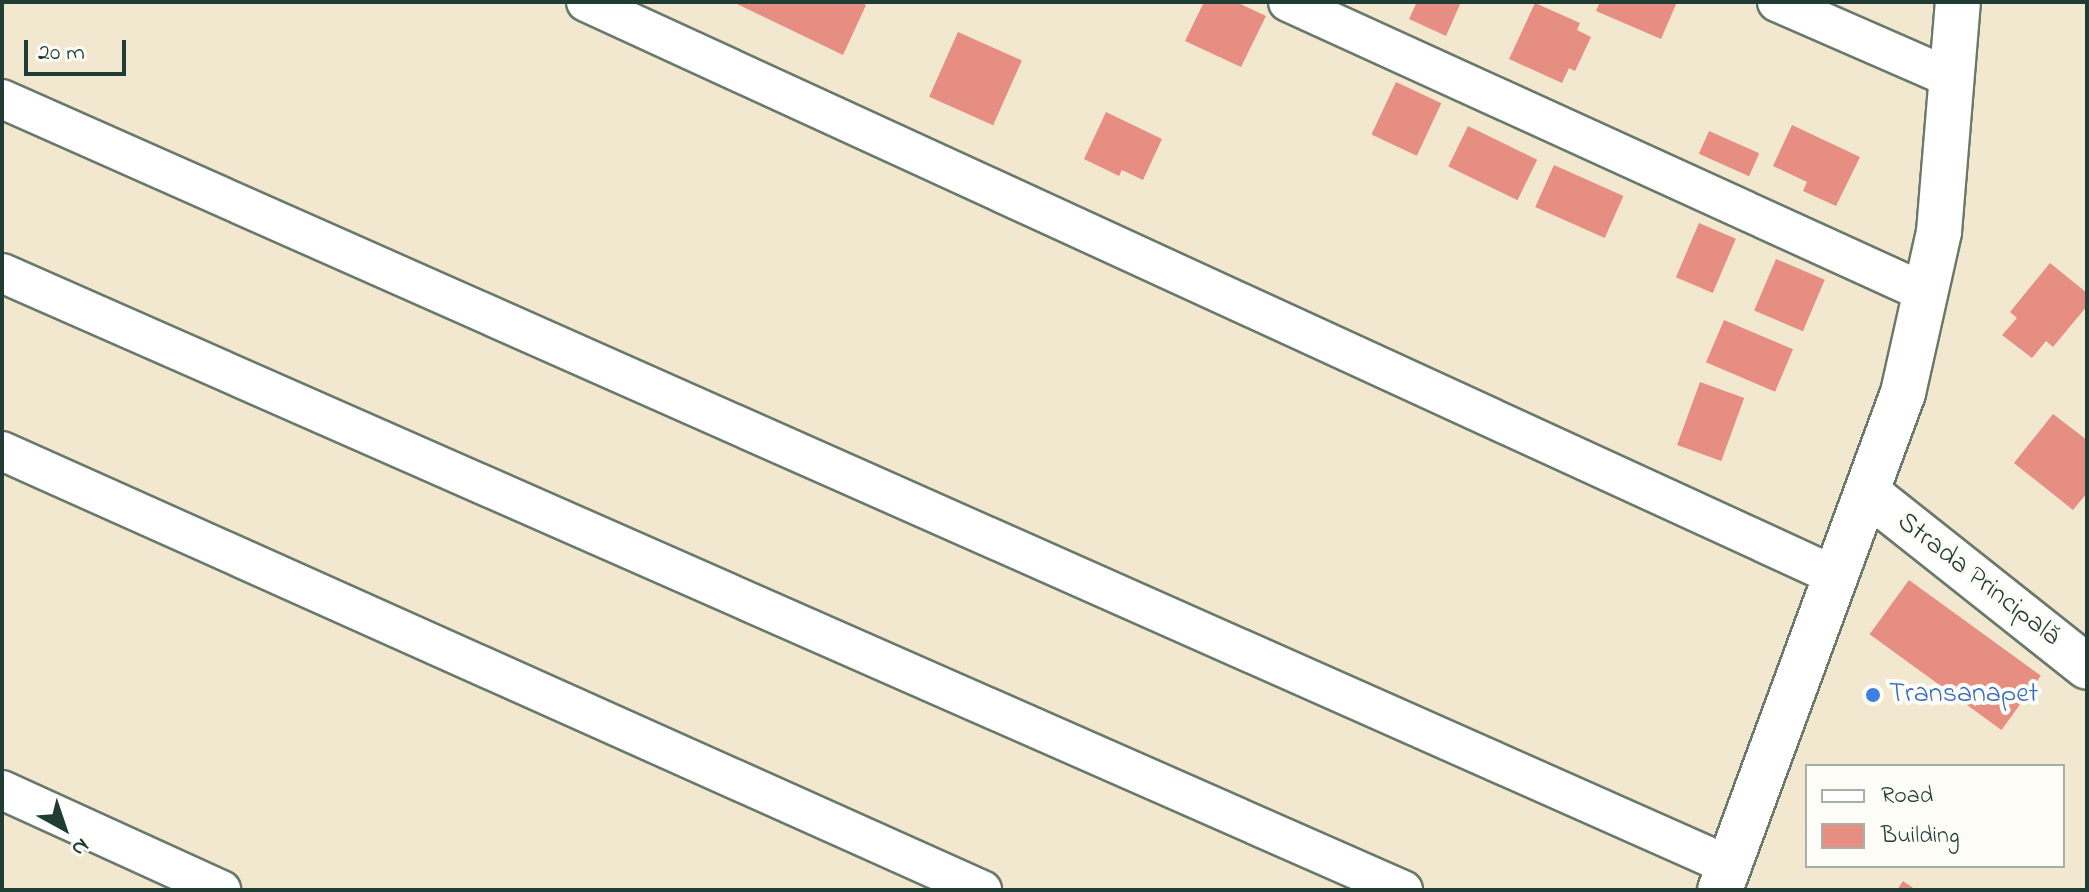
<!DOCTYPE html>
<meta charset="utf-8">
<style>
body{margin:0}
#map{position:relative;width:2089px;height:892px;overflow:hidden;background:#f2e8cf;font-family:"Indie Flower",sans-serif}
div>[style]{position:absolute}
.building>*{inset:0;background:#e68e82;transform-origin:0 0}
.roads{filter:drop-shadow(2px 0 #69796a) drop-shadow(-2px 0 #69796a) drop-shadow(0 2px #69796a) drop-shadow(0 -2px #69796a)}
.street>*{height:38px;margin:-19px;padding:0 19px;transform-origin:19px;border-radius:19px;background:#fff}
.secondary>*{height:44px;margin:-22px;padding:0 22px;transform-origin:22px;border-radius:22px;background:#fff}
.dots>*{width:22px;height:22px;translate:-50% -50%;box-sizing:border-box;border:4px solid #fdfcf7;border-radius:50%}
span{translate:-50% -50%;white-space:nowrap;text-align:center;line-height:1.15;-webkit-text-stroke:8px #fdfcf7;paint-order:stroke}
.street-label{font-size:28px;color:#1f3d34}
.shop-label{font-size:28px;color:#366cbe}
.left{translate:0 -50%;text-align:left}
.frame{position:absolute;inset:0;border:4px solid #1f3d34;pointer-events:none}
.legend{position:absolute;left:1805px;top:764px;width:260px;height:104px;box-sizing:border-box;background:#fdfcf7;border:2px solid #a4b0a9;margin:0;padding:10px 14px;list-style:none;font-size:24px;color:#1f3d34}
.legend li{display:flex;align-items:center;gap:16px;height:40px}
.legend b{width:40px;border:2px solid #a4b0a9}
.north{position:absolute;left:24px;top:788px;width:80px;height:80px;-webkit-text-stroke:6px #fdfcf7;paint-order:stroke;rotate:140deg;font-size:22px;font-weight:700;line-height:32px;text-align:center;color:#1f3d34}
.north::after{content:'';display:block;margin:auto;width:28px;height:36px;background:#1f3d34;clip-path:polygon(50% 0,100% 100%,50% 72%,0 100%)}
.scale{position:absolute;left:24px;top:40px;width:102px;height:36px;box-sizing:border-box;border:4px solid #1f3d34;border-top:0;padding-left:10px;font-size:24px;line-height:28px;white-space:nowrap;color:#1f3d34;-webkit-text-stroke:6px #fdfcf7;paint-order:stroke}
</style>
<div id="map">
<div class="building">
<i style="clip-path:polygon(733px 2px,860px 2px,866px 5px,843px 55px)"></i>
<i style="clip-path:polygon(1204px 2px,1236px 2px,1266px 16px,1241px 67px,1185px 41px)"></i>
<i style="clip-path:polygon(1417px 2px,1461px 2px,1446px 36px,1409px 19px)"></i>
<i style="clip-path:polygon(1600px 2px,1677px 2px,1661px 39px,1596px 11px)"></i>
<i style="clip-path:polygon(1535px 3px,1580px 23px,1577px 30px,1591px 37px,1575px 71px,1569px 68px,1562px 83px,1509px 59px)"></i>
<i style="left:958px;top:32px;width:70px;height:71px;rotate:24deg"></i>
<i style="left:1396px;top:82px;width:50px;height:58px;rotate:25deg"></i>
<i style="clip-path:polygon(1106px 112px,1162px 139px,1143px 180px,1122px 170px,1119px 176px,1084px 159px)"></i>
<i style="clip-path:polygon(1792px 125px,1860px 157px,1836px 206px,1803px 191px,1807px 182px,1773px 166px)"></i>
<i style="left:1468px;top:126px;width:77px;height:45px;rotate:26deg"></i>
<i style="left:1709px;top:131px;width:55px;height:25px;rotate:24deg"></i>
<i style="left:1554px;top:165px;width:76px;height:46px;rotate:24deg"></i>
<i style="left:1699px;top:223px;width:40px;height:59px;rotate:23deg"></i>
<i style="left:1776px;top:259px;width:53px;height:56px;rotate:23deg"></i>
<i style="clip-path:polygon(2050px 263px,2087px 293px,2087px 306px,2053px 347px,2046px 341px,2032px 358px,2002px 335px,2017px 318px,2010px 312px)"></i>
<i style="left:1724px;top:320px;width:75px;height:46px;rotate:23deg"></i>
<i style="left:1700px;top:382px;width:47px;height:67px;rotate:20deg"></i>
<i style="clip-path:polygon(2053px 414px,2087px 440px,2087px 493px,2073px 510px,2014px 463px)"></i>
<i style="left:1909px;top:580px;width:163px;height:67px;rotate:36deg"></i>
<i style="clip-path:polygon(1903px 881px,1916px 890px,1897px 890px)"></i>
</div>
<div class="roads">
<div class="street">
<i style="left:586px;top:2px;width:1378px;rotate:24.67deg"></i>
<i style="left:1288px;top:2px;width:703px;rotate:24.52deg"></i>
<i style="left:1777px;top:2px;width:192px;rotate:23.6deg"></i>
<i style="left:2px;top:99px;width:1891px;rotate:23.93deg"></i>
<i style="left:2px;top:273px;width:1531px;rotate:23.77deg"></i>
<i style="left:2px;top:451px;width:1074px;rotate:24.13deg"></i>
<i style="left:2px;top:790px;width:241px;rotate:24.5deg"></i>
</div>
<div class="secondary">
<i style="left:1869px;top:494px;width:278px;rotate:38.4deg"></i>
<i style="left:1720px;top:890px;width:530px;rotate:-69.79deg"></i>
<i style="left:1903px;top:393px;width:165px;rotate:-77.4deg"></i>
<i style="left:1939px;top:232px;width:231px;rotate:-85.3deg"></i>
</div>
</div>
<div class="dots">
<i style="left:1873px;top:695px;background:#3f7fe0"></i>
</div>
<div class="street-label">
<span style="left:1978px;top:580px;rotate:38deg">Strada Principală</span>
</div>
<div class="shop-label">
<span class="left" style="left:1889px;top:695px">Transanapet</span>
</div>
<div class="frame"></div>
<ul class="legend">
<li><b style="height:10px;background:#fff"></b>Road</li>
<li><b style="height:22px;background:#e68e82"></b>Building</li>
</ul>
<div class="north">N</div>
<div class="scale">20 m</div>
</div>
